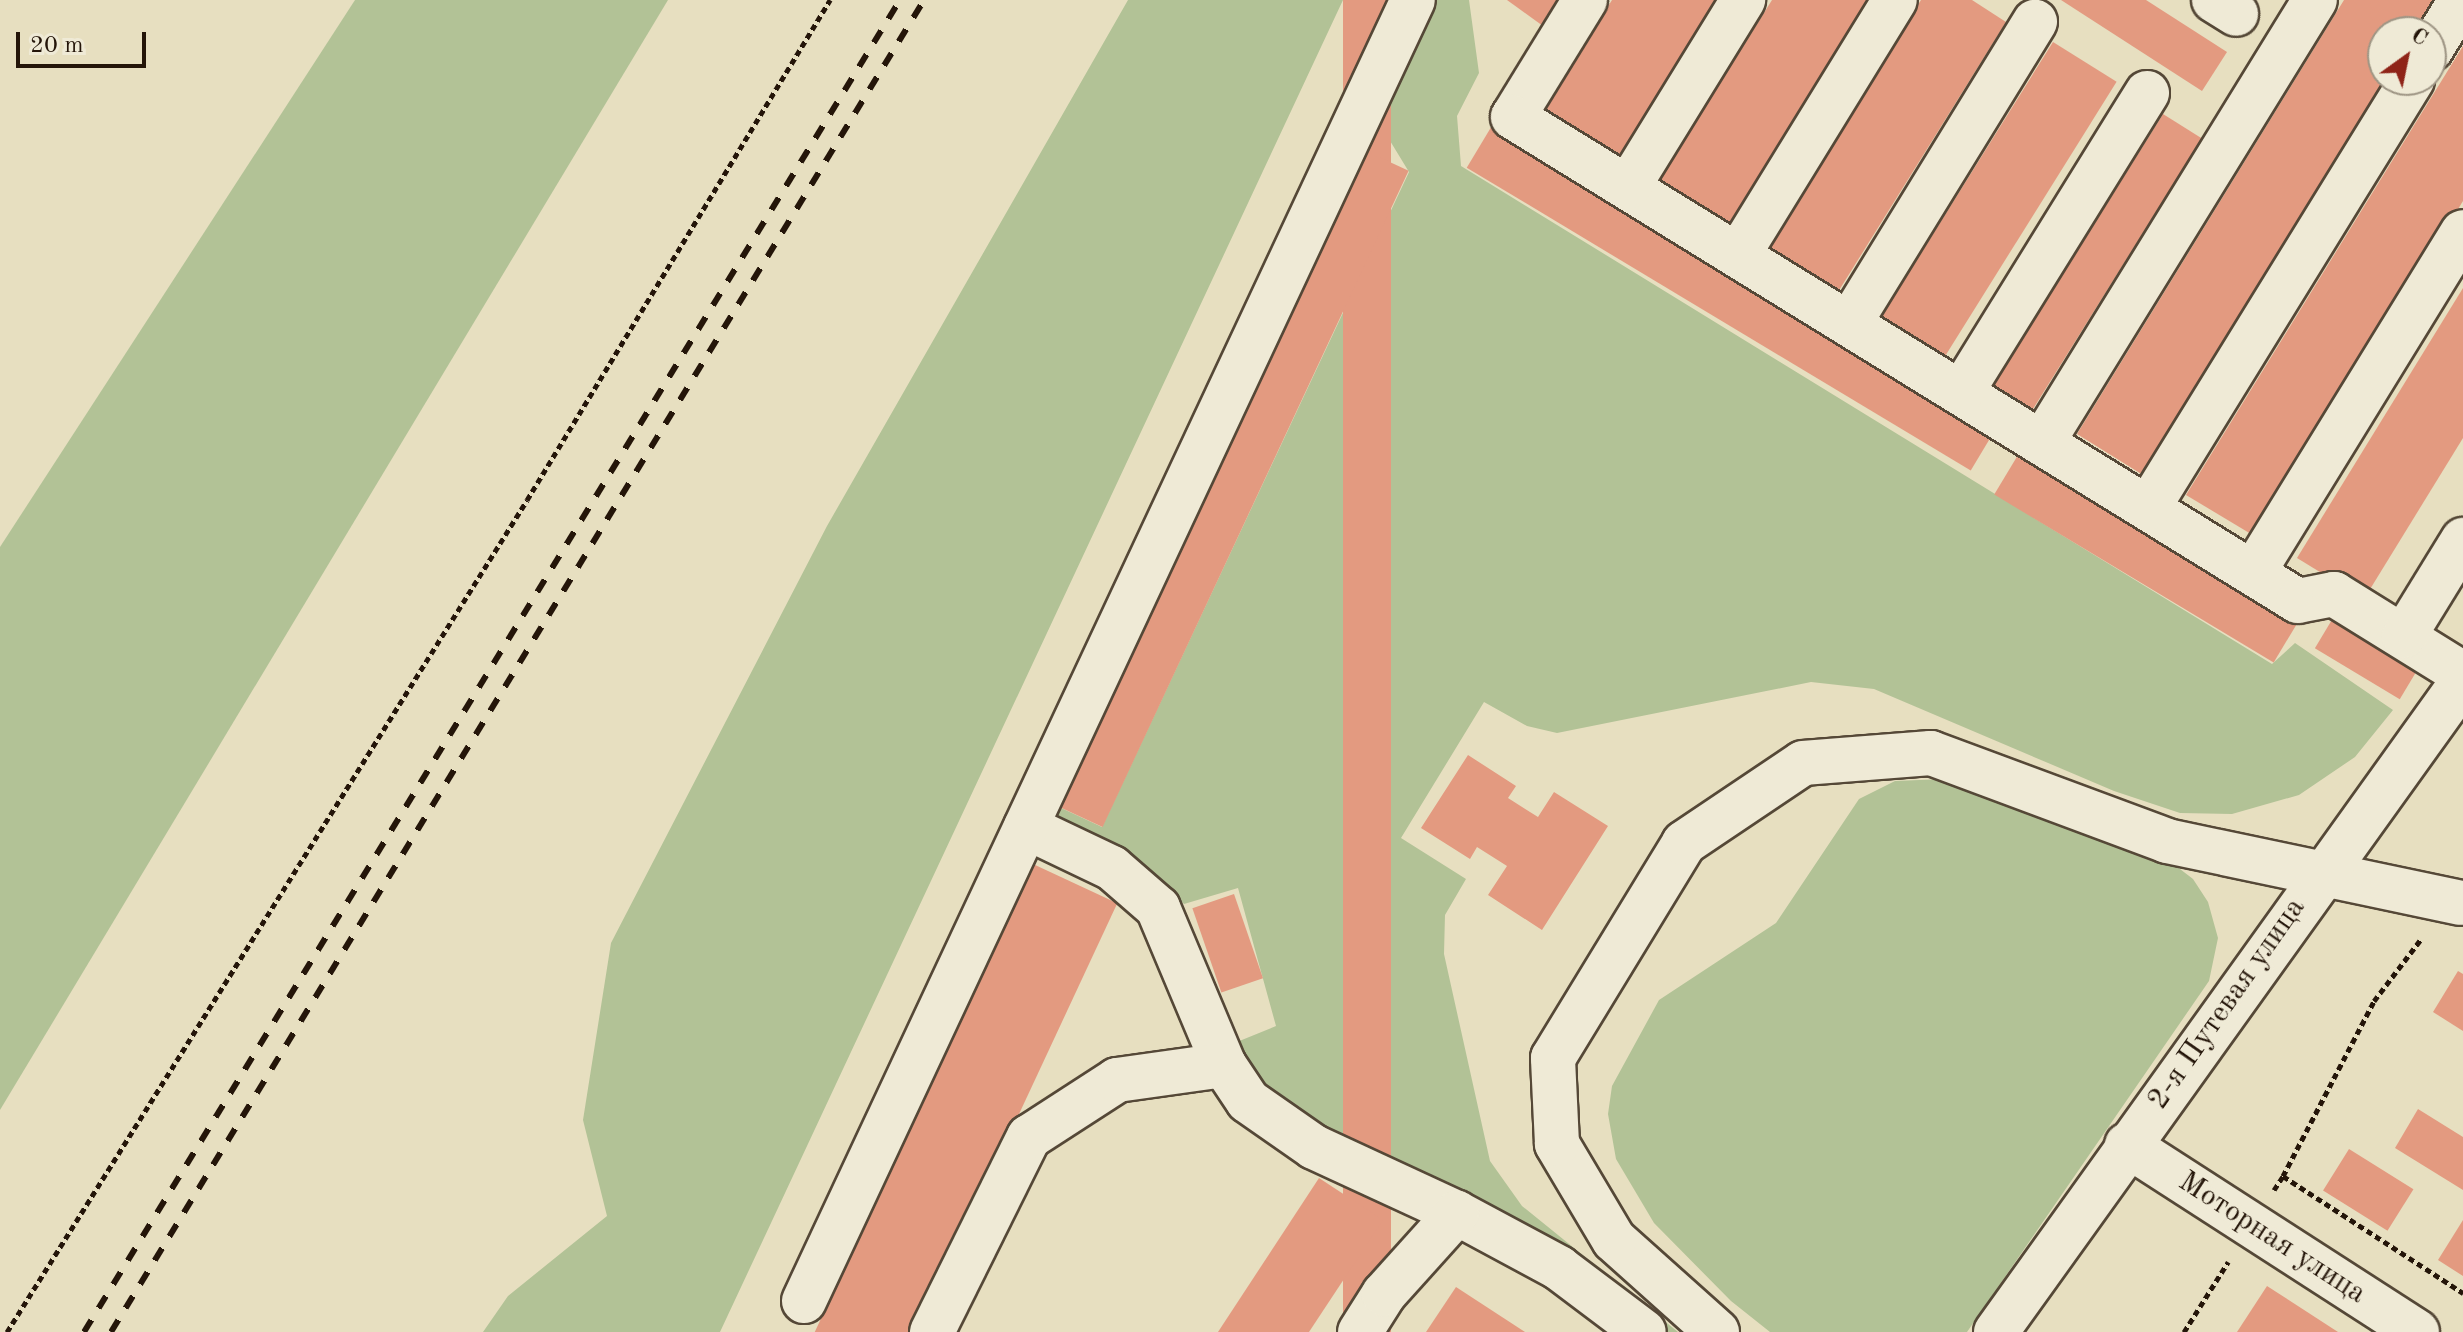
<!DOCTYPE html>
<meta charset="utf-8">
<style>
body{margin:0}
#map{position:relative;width:2463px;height:1332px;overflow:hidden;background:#e7dfc0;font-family:"Old Standard TT",serif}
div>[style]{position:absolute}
.green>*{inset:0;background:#b2c296}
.building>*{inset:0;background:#e39a80;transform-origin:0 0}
.path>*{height:5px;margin-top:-2.5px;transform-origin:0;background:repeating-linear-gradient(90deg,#241509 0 6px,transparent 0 10px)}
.roads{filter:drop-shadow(2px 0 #554837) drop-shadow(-2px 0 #554837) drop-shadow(0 2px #554837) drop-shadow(0 -2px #554837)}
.minor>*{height:44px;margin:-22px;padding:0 22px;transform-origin:22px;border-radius:22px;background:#efead6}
.rail>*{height:6px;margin-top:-3px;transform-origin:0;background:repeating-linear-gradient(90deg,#241509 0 14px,transparent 0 28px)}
span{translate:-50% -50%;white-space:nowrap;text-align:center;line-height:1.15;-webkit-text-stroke:8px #efead6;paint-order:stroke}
.street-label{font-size:30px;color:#241509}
.north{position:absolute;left:2367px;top:16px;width:80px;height:80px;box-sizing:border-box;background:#efead6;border:2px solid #9e9584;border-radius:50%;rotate:33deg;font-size:22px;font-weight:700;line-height:32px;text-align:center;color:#241509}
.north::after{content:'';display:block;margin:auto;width:28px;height:36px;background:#8f2418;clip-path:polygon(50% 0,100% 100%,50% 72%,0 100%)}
.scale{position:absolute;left:16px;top:32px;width:130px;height:36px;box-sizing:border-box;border:4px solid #241509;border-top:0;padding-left:10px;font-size:24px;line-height:28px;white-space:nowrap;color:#241509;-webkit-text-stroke:6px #efead6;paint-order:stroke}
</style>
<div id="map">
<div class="green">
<i style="clip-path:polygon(355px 0,668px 0,0 1110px,0 547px)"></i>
<i style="clip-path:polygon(1128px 0,1343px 0,720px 1332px,483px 1332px,508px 1296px,607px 1216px,583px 1120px,611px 943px,827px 526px)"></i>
<i style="clip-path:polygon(1426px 0,1469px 0,1479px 73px,1457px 116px,1461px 166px,2272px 664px,2295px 643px,2393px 710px,2355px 757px,2299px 795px,2232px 814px,2180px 813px,2114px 791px,1874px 689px,1811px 682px,1557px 733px,1527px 726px,1484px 702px,1401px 838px,1466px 879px,1445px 915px,1444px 954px,1490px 1161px,1522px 1206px,1678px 1332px,1658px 1332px,1475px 1207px,1269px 1098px,1227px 1046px,1276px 1026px,1238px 888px,1184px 904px,1166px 886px,1061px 825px,1054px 812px,1059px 807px,1102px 827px,1409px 172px,1381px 126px,1388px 86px)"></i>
<i style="clip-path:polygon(1944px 779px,2163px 856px,2193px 879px,2208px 902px,2218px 938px,2209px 981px,1967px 1332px,1770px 1332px,1731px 1301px,1654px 1223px,1616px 1159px,1608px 1114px,1612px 1086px,1659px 1000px,1776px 923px,1859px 799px,1895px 781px)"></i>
</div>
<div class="building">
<i style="left:1343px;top:0;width:48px;height:1470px"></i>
<i style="clip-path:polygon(1507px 0,1559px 0,1543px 26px)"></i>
<i style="clip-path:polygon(1612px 0,1720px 0,1617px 164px,1540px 115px)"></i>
<i style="clip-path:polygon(1772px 0,1870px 0,1728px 228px,1657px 184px)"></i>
<i style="clip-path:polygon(1921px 0,1972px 0,2006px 22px,1833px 300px,1761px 255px)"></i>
<i style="clip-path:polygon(2061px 0,2146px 0,2227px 52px,2202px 91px)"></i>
<i style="clip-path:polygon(2344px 0,2436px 0,2416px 32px,2383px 32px,2387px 80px,2143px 475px,2077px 434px)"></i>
<i style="left:2053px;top:42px;width:75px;height:329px;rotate:32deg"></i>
<i style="clip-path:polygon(2463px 46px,2463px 201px,2256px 537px,2186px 495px)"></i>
<i style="left:2163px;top:114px;width:46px;height:328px;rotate:32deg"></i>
<i style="left:1493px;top:124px;width:588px;height:51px;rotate:31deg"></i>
<i style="left:1366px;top:151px;width:47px;height:724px;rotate:25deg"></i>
<i style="clip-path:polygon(2463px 288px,2463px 438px,2364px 599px,2297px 558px)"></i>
<i style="left:2021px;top:450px;width:326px;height:52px;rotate:31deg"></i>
<i style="left:2336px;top:613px;width:99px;height:41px;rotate:31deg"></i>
<i style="clip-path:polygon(1468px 755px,1516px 786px,1508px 798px,1538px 817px,1554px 792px,1608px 826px,1542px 930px,1488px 895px,1507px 866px,1477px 847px,1470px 859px,1421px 828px)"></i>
<i style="left:1033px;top:864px;width:93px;height:517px;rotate:25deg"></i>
<i style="left:1234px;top:894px;width:89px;height:44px;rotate:71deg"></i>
<i style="clip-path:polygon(2458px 971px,2463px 974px,2463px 1031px,2433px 1012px)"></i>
<i style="clip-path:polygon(2418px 1109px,2463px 1137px,2463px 1190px,2395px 1148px)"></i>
<i style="left:2349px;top:1149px;width:76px;height:49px;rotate:32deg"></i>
<i style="clip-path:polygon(1319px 1178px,1383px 1220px,1309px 1332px,1218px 1332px)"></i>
<i style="clip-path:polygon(2463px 1220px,2463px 1276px,2438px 1260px)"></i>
<i style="clip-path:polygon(2267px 1286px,2338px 1332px,2237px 1332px)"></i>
<i style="clip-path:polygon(1456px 1287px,1525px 1332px,1426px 1332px)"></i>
</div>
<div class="path">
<i style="left:2283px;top:1176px;width:197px;rotate:-62.5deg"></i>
<i style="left:2374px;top:1001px;width:78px;rotate:-52.8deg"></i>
<i style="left:2274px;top:1190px;width:17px;rotate:-57deg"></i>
<i style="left:2283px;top:1176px;width:215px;rotate:33deg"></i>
<i style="left:7px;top:1332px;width:981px;rotate:-57.99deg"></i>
<i style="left:527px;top:500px;width:585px;rotate:-58.78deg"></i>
<i style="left:2184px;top:1332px;width:83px;rotate:-57.8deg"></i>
</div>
<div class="roads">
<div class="minor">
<i style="left:1585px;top:0;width:137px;rotate:121.6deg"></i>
<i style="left:1513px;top:117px;width:922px;rotate:31.66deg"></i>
<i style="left:2298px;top:601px;width:37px;rotate:-11deg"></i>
<i style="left:2334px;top:594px;width:152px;rotate:31.8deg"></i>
<i style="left:2214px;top:0;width:26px;rotate:32deg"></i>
<i style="left:2431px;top:49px;width:57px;rotate:-58.5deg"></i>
<i style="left:1628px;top:187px;width:220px;rotate:-58.4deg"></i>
<i style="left:1738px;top:255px;width:299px;rotate:-58.4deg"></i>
<i style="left:1849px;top:324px;width:355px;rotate:-58.4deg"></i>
<i style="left:1961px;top:393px;width:353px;rotate:-58.2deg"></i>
<i style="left:2042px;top:443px;width:520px;rotate:-58.36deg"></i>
<i style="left:2148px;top:508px;width:503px;rotate:-58.33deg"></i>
<i style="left:2253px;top:573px;width:400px;rotate:-58.4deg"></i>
<i style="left:2404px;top:636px;width:113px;rotate:-58.4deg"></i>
<i style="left:1026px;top:827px;width:95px;rotate:25.5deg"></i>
<i style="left:1112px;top:868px;width:61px;rotate:41deg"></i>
<i style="left:1158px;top:908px;width:170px;rotate:67.2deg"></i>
<i style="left:1224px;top:1065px;width:43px;rotate:56.3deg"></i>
<i style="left:1248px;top:1101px;width:80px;rotate:34.9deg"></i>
<i style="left:1314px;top:1147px;width:157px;rotate:24.8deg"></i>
<i style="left:1457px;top:1213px;width:116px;rotate:28.3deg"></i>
<i style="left:1559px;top:1268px;width:106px;rotate:37deg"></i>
<i style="left:2127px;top:1145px;width:345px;rotate:32.8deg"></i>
<i style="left:804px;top:1301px;width:1436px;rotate:-64.92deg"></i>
<i style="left:932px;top:1332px;width:218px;rotate:-63.6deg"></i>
<i style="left:1029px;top:1137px;width:105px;rotate:-32.9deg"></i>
<i style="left:1117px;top:1080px;width:108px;rotate:-8deg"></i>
<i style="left:1360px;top:1332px;width:45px;rotate:-57.7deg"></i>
<i style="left:1384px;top:1294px;width:109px;rotate:-48deg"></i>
<i style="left:1717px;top:1332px;width:138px;rotate:-138.2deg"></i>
<i style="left:1614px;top:1240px;width:112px;rotate:-120.7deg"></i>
<i style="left:1557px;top:1144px;width:86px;rotate:-92.7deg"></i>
<i style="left:1553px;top:1058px;width:252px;rotate:-58.6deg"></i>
<i style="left:1684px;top:843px;width:143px;rotate:-33.9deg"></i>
<i style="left:1803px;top:763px;width:128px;rotate:-4.5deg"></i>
<i style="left:1931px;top:753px;width:252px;rotate:20.4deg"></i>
<i style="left:2167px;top:841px;width:300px;rotate:11.9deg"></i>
<i style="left:1996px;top:1332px;width:801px;rotate:-54.35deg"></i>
</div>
</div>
<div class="rail">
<i style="left:84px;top:1332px;width:1562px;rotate:-58.51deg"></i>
<i style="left:111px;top:1332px;width:1561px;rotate:-58.6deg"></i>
</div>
<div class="street-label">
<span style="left:2227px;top:1004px;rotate:-55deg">2-я Путевая улица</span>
<span style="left:2272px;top:1238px;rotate:33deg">Моторная улица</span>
</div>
<div class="north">С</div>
<div class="scale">20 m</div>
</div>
